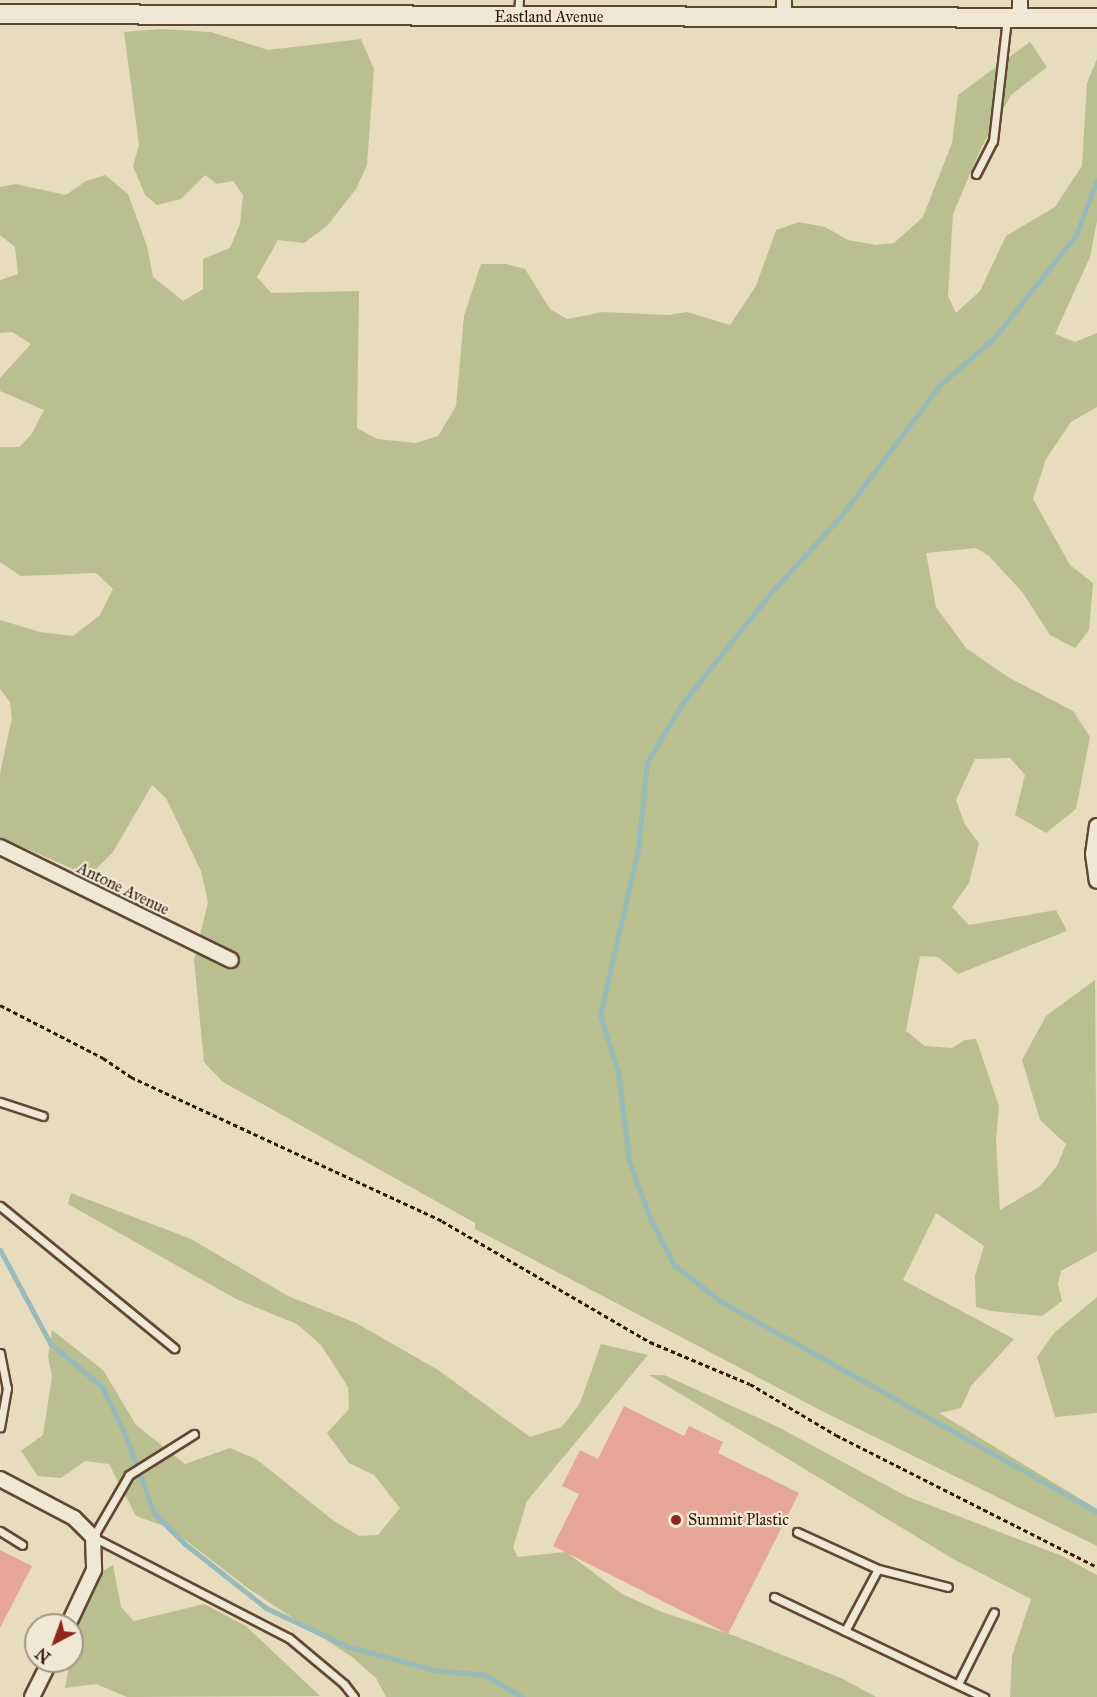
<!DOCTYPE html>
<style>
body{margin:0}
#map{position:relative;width:1097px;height:1697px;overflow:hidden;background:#e7dcbe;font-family:"IM FELL Great Primer",serif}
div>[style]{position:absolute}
.green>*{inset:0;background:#b9bf8f}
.stream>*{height:5px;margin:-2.5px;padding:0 2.5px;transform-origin:2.5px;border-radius:2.5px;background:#98bab9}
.building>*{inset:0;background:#e6a799}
.path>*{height:3px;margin-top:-1.5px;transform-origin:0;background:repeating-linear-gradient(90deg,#341606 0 4.5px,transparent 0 7.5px)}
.roads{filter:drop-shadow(2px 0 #614834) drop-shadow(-2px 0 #614834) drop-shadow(0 2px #614834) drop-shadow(0 -2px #614834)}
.service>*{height:7px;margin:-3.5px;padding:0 3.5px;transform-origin:3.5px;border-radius:3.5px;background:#efe8d5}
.minor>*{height:14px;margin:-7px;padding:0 7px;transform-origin:7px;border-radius:7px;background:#efe8d5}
.tertiary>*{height:18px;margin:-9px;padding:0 9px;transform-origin:9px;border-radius:9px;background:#efe8d5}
.dots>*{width:16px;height:16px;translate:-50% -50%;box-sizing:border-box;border:3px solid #efe8d5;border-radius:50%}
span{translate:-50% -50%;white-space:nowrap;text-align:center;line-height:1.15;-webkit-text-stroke:4.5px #efe8d5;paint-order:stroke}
.street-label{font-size:16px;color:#341606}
.poi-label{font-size:16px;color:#341606}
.left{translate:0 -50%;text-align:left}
.north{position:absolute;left:24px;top:1613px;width:60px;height:60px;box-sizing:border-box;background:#efe8d5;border:2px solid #a49482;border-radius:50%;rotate:221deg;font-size:16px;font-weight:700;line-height:24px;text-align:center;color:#341606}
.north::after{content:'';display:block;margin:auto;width:21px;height:27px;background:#8f2418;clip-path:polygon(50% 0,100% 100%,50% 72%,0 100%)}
</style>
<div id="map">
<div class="green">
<i style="clip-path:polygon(160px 29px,211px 32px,268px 50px,361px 39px,374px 69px,367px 165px,356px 189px,327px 226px,304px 243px,278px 240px,257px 277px,271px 293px,359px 291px,357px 428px,377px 439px,416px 443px,438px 436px,456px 406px,464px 316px,481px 264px,506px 264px,525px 269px,550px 309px,567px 319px,603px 312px,668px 315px,687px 312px,730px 325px,756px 286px,776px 230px,799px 222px,825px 227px,848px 240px,876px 245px,894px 243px,923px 217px,952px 143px,958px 95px,1030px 42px,1047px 67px,1011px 95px,981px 148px,953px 214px,948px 296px,956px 313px,980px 291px,1006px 236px,1055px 207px,1082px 166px,1087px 83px,1097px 59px,1097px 221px,1090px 257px,1055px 334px,1075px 342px,1097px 333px,1097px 407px,1071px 422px,1046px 459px,1033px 499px,1070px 565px,1093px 583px,1089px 630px,1075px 648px,1050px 635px,1023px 593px,989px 556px,976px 548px,926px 553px,936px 607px,966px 648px,1008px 677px,1073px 711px,1090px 737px,1076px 809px,1046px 833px,1015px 815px,1025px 775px,1010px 758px,975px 759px,956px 800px,965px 825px,979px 843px,969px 883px,952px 907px,969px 925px,1056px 910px,1067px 931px,958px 974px,938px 957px,920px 956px,906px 1031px,925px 1046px,952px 1048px,965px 1040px,976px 1039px,999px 1106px,996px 1142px,1000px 1210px,1039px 1187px,1057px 1166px,1066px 1144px,1040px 1120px,1022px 1060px,1046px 1016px,1095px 980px,1097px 1251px,1061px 1271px,1058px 1284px,1062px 1301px,1042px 1316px,991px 1311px,976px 1307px,975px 1276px,984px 1246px,936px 1213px,903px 1280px,1014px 1339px,971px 1386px,961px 1408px,939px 1413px,1097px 1509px,1097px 1546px,822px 1411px,475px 1229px,475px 1223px,223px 1082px,204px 1062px,194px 960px,208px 902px,201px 871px,166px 798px,152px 785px,113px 852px,89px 876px,0 837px,0 773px,12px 718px,10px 702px,0 689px,0 620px,40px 632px,73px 636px,100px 615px,113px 589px,96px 573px,21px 576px,0 562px,0 447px,19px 447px,31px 435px,44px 410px,0 391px,0 378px,31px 344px,12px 332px,0 333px,0 280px,18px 274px,15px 247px,0 235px,0 187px,15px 184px,66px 195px,86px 181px,105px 175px,128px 194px,147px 246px,153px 277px,183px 301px,203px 289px,203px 259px,230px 248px,240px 224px,243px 195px,233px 181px,217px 184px,205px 175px,181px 199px,157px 205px,145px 195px,133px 166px,139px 145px,124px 32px)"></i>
<i style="clip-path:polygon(71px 1193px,191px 1239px,288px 1296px,356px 1323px,438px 1370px,530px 1437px,562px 1427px,580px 1403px,601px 1344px,648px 1355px,527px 1501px,513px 1548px,518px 1557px,566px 1552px,622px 1594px,662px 1612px,735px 1636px,843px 1679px,876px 1697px,386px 1697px,376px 1678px,352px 1657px,249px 1589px,170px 1528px,136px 1516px,109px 1464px,85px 1461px,61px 1478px,38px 1476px,21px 1451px,43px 1435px,52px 1377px,48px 1356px,52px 1330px,103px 1370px,136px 1425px,185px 1464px,230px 1448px,256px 1459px,334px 1521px,359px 1536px,378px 1535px,400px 1508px,374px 1475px,349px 1463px,327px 1433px,349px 1409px,348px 1387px,321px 1345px,297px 1324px,236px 1299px,68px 1204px)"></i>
<i style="clip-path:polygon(1097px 1297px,1097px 1413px,1055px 1417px,1037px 1357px,1055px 1332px)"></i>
<i style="clip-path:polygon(649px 1375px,664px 1375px,778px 1427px,906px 1496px,1062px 1556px,1097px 1575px,1097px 1697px,1010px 1697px,1012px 1656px,1031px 1599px,955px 1560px)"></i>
<i style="clip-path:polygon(113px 1565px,121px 1607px,134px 1621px,204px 1604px,246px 1626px,320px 1696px,127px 1697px,96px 1684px,65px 1688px,75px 1631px,103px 1571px)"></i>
</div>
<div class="stream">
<i style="left:1097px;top:180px;width:59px;rotate:110.9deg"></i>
<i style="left:1076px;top:235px;width:132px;rotate:128.5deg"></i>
<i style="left:994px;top:338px;width:72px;rotate:139deg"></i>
<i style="left:940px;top:385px;width:166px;rotate:127.1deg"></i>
<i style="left:840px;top:517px;width:104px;rotate:132.3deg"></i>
<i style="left:770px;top:594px;width:142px;rotate:128.7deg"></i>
<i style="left:681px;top:705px;width:66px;rotate:120.8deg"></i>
<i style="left:647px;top:762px;width:87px;rotate:95.9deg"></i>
<i style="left:638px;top:849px;width:170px;rotate:102.9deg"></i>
<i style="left:600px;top:1015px;width:59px;rotate:72.2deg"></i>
<i style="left:618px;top:1071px;width:91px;rotate:83deg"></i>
<i style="left:629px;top:1161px;width:61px;rotate:69.8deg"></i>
<i style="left:650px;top:1218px;width:53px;rotate:62.9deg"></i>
<i style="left:674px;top:1265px;width:58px;rotate:38deg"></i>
<i style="left:720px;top:1301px;width:432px;rotate:29.2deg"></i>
<i style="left:0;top:1250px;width:106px;rotate:61.7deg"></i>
<i style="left:50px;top:1343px;width:68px;rotate:40.2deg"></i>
<i style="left:102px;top:1387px;width:50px;rotate:63.9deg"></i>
<i style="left:124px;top:1432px;width:86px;rotate:69.7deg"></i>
<i style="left:154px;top:1513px;width:44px;rotate:45deg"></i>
<i style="left:185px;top:1544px;width:103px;rotate:38.3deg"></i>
<i style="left:266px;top:1608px;width:92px;rotate:25.2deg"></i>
<i style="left:349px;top:1647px;width:88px;rotate:15.1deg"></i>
<i style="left:434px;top:1670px;width:51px;rotate:5.6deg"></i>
<i style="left:485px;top:1675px;width:43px;rotate:30.7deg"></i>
</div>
<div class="building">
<i style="clip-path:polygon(624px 1406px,684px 1436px,689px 1426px,723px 1442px,718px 1453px,799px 1493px,728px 1634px,553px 1546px,579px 1494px,562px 1486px,580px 1450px,598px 1459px)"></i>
<i style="clip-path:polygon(0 1550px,32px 1566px,0 1628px)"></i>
</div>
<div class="path">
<i style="left:0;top:1005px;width:116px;rotate:27.2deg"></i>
<i style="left:103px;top:1058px;width:34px;rotate:34deg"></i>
<i style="left:131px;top:1077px;width:343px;rotate:24.8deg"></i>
<i style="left:442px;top:1221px;width:241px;rotate:30.2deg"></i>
<i style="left:650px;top:1342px;width:108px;rotate:22.8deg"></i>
<i style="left:750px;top:1384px;width:100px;rotate:30.7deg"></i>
<i style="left:836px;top:1435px;width:292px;rotate:26.8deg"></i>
</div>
<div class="roads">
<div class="service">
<i style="left:518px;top:14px;width:14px;rotate:-86deg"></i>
<i style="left:976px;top:174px;width:37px;rotate:-63deg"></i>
<i style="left:993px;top:141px;width:124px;rotate:-83.5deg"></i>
<i style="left:0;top:1102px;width:45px;rotate:18deg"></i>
<i style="left:0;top:1206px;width:225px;rotate:39.2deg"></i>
<i style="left:0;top:1353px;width:36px;rotate:79deg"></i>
<i style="left:7px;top:1388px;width:40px;rotate:100deg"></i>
<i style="left:194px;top:1434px;width:77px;rotate:147.8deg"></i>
<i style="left:129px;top:1475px;width:72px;rotate:120.1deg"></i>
<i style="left:93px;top:1537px;width:220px;rotate:27.3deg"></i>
<i style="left:289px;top:1638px;width:72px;rotate:39.9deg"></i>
<i style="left:344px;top:1684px;width:16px;rotate:52deg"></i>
<i style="left:0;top:1531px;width:26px;rotate:32deg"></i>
<i style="left:797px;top:1532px;width:89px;rotate:24.6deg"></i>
<i style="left:878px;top:1569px;width:72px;rotate:14.4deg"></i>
<i style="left:774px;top:1597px;width:233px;rotate:25.5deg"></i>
<i style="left:845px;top:1631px;width:70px;rotate:-62deg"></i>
<i style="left:958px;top:1684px;width:80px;rotate:-63.4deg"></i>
</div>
<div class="minor">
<i style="left:784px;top:0;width:17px;rotate:90deg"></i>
<i style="left:1020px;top:18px;width:18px;rotate:-90deg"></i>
<i style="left:1097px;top:826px;width:28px;rotate:98deg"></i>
<i style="left:1093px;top:854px;width:27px;rotate:82deg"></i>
<i style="left:0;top:847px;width:257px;rotate:26.1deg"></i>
<i style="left:0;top:1479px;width:84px;rotate:27.8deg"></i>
<i style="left:74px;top:1518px;width:27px;rotate:45deg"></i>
<i style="left:93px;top:1537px;width:33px;rotate:88deg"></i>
<i style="left:94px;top:1570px;width:61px;rotate:115.3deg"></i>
<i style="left:32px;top:1697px;width:40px;rotate:-63.4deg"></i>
</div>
<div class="tertiary">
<i style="left:0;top:14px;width:1097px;rotate:0.21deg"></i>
</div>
</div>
<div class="dots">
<i style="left:676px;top:1520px;background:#8f2418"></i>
</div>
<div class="street-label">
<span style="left:549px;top:17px">Eastland Avenue</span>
<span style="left:123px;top:889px;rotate:26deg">Antone Avenue</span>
</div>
<div class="poi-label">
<span class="left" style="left:688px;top:1520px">Summit Plastic</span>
</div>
<div class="north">N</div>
</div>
